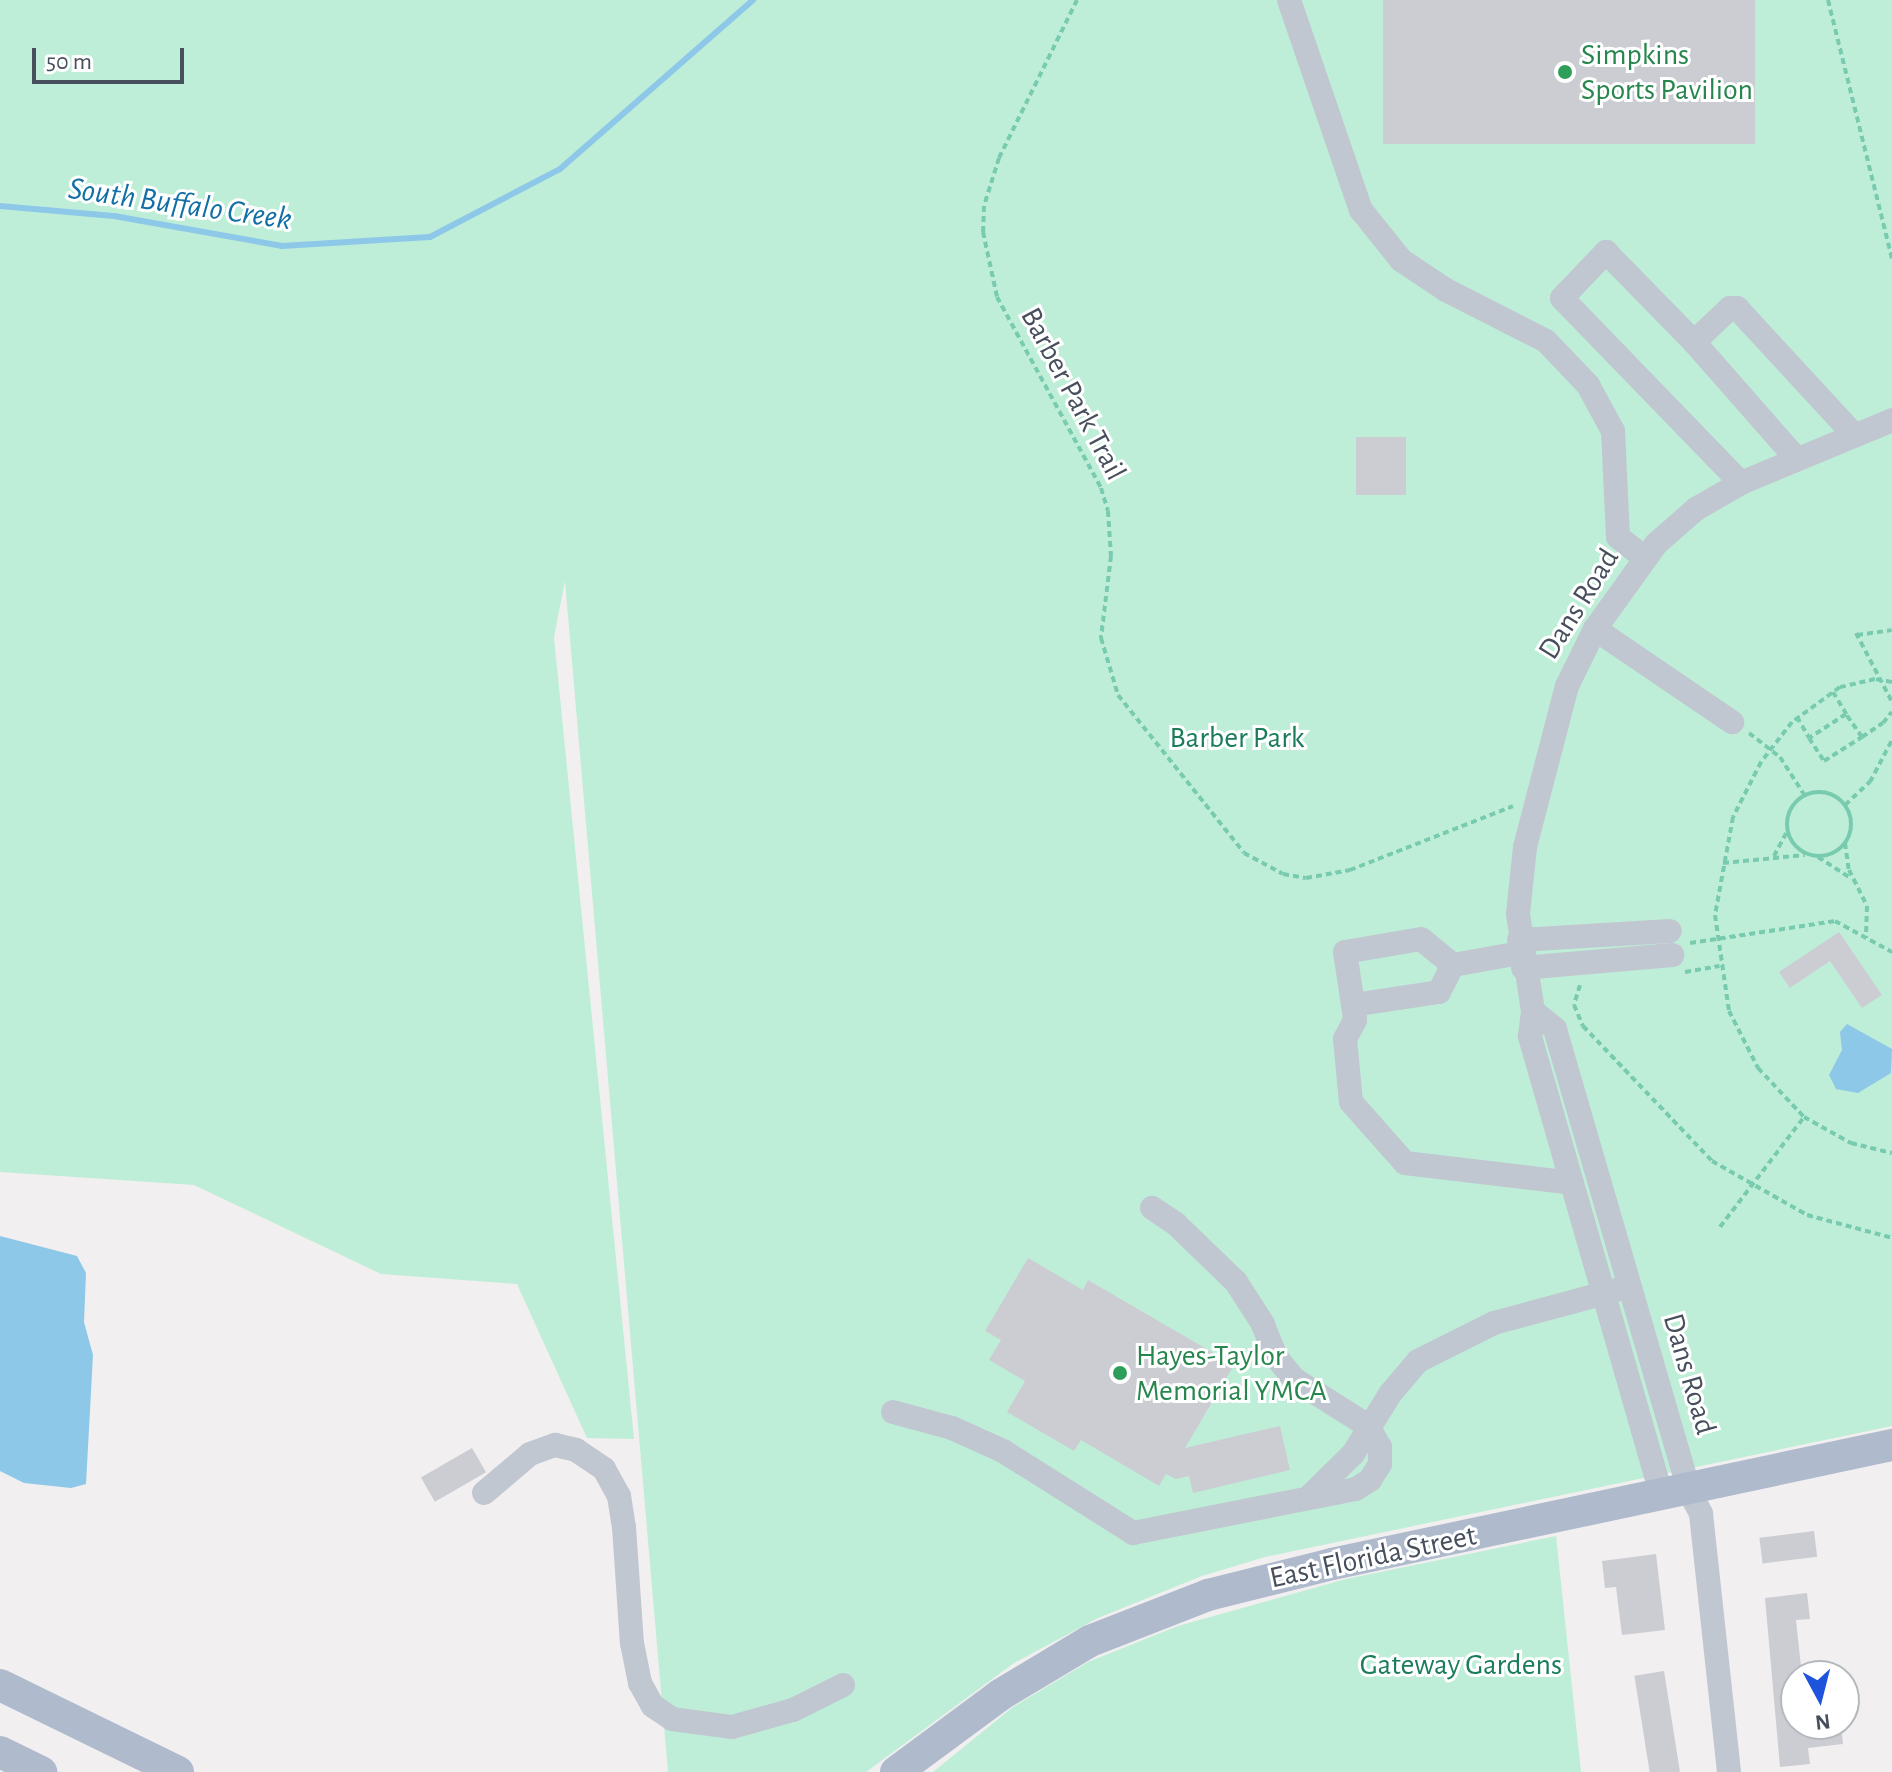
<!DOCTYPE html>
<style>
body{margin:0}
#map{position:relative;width:1892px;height:1772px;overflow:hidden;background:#f1efef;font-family:"Alegreya Sans",sans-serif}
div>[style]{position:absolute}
.green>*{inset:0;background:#bfeed8}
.water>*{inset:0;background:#8dc8e9}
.stream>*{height:6px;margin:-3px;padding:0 3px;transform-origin:3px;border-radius:3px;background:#8dc8e9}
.building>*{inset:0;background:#cccdd3;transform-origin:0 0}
.path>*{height:4px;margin-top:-2px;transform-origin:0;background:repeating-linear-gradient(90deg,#78cbaf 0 6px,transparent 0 10px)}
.path>.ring{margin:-2px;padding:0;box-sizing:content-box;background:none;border:4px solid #78cbaf;border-radius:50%}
.minor>*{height:24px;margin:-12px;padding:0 12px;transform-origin:12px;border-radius:12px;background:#c0c7d0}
.major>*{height:32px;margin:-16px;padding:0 16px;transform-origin:16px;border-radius:16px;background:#afbacd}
.dots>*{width:22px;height:22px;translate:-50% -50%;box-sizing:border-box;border:4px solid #fff;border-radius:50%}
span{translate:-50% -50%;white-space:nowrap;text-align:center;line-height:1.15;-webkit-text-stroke:6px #fff;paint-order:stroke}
.leisure-label{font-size:30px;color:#27864d}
.left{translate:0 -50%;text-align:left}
.street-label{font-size:30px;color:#474f5c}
.park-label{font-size:30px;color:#1a7c5a}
.water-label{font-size:32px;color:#116fa6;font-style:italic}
.north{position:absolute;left:1780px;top:1660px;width:80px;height:80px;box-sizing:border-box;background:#fff;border:2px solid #b5b9be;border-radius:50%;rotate:173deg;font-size:22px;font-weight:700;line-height:32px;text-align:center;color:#474f5c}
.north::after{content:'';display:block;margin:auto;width:28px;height:36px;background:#1e53dc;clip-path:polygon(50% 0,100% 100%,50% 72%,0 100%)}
.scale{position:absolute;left:32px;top:48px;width:152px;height:36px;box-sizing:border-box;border:4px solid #474f5c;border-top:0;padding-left:10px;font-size:24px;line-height:28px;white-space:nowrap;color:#474f5c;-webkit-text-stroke:6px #fff;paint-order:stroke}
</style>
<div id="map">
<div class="green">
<i style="clip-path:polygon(0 0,1892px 0,1892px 1426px,1265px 1557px,1202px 1576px,1098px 1618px,1014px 1663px,866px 1772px,668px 1772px,565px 581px,554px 637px,634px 1439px,587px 1438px,517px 1284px,381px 1274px,194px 1185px,0 1172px)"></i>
<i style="clip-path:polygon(1556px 1536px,1581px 1772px,933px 1772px,1013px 1707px,1088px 1662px,1178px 1626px,1346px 1579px)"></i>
</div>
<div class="water">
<i style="clip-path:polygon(1847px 1024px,1892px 1049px,1891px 1073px,1858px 1093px,1836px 1089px,1829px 1075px,1842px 1050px,1840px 1032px)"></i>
<i style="clip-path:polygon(0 1236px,77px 1256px,86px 1273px,84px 1322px,93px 1355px,86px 1484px,71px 1488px,24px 1483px,0 1471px)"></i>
</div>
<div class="stream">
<i style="left:0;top:206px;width:114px;rotate:5deg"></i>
<i style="left:114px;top:216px;width:171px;rotate:10.1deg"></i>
<i style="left:282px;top:246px;width:148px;rotate:-3.5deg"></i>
<i style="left:430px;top:237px;width:147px;rotate:-27.6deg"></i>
<i style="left:560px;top:169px;width:257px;rotate:-41.2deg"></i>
</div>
<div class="building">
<i style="left:1383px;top:0;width:372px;height:144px"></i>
<i style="left:1356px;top:437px;width:50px;height:58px"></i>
<i style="clip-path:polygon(1839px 932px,1882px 995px,1862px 1008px,1830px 961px,1790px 988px,1779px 972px)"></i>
<i style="clip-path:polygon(1028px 1258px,1083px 1290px,1088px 1280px,1234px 1365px,1185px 1448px,1280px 1426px,1290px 1470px,1193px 1493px,1189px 1476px,1176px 1479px,1166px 1474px,1159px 1486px,1081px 1440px,1074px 1451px,1007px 1412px,1025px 1381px,989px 1360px,1001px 1340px,985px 1331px)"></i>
<i style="left:472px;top:1448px;width:28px;height:59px;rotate:60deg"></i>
<i style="left:1814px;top:1531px;width:26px;height:55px;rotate:83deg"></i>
<i style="clip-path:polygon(1656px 1554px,1665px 1630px,1622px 1635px,1616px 1587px,1605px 1588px,1602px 1561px)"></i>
<i style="clip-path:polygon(1807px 1593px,1810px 1619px,1796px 1620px,1802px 1676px,1796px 1676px,1796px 1724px,1841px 1724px,1843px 1744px,1808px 1748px,1810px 1764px,1780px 1767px,1765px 1598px)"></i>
<i style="left:1664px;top:1671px;width:102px;height:30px;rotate:81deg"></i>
</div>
<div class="path">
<i style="left:1077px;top:0;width:176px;rotate:116.3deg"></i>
<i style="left:999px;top:158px;width:50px;rotate:107.4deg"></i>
<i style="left:984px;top:206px;width:26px;rotate:92deg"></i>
<i style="left:983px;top:232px;width:66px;rotate:77.8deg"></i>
<i style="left:997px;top:297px;width:217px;rotate:61.4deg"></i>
<i style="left:1101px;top:488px;width:24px;rotate:73deg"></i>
<i style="left:1108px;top:511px;width:45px;rotate:86.2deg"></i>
<i style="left:1111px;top:556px;width:83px;rotate:97deg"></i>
<i style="left:1101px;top:638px;width:59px;rotate:73.4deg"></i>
<i style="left:1118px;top:695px;width:202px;rotate:51.4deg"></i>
<i style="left:1244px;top:853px;width:44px;rotate:28.3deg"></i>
<i style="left:1283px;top:874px;width:23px;rotate:10deg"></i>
<i style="left:1306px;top:878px;width:45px;rotate:-10.3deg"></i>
<i style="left:1350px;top:870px;width:175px;rotate:-21.4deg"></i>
<i style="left:1828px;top:0;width:267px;rotate:76.1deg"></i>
<i style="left:1856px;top:633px;width:78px;rotate:62.4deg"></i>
<i style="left:1857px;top:635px;width:35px;rotate:-8deg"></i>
<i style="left:1892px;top:682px;width:17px;rotate:-170deg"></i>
<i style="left:1875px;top:679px;width:36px;rotate:167deg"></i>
<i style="left:1840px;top:687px;width:59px;rotate:143.9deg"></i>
<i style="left:1792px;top:722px;width:51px;rotate:127.8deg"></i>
<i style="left:1761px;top:762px;width:62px;rotate:117deg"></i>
<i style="left:1733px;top:817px;width:100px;rotate:100.4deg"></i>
<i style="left:1715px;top:915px;width:97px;rotate:81.7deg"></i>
<i style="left:1729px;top:1011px;width:64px;rotate:63deg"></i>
<i style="left:1758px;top:1068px;width:67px;rotate:46.8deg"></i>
<i style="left:1804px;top:1117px;width:54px;rotate:29deg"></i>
<i style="left:1851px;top:1143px;width:42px;rotate:13.7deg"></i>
<i style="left:1833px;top:692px;width:26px;rotate:59deg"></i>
<i style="left:1797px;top:717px;width:24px;rotate:60deg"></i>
<i style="left:1749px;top:733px;width:39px;rotate:38deg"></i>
<i style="left:1780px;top:757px;width:46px;rotate:57.3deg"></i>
<i style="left:1862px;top:737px;width:28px;rotate:-125deg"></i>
<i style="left:1846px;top:714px;width:44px;rotate:147deg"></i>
<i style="left:1809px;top:738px;width:27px;rotate:57deg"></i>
<i style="left:1824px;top:761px;width:45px;rotate:-32.3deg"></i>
<i style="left:1862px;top:737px;width:25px;rotate:-34deg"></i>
<i style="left:1883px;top:723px;width:14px;rotate:-51deg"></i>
<i class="ring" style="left:1787px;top:792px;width:60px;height:60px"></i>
<i style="left:1845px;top:805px;width:34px;rotate:-43deg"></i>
<i style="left:1870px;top:782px;width:47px;rotate:-62.4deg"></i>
<i style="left:1845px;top:843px;width:27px;rotate:82deg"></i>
<i style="left:1849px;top:870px;width:40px;rotate:63.4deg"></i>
<i style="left:1867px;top:906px;width:32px;rotate:92deg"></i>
<i style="left:1774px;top:856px;width:27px;rotate:-62deg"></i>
<i style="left:1818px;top:857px;width:38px;rotate:33deg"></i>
<i style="left:1723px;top:863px;width:82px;rotate:-5.6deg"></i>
<i style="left:1690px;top:943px;width:147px;rotate:-8.6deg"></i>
<i style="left:1835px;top:921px;width:65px;rotate:28.5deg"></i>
<i style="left:1685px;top:972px;width:35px;rotate:-10deg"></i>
<i style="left:1580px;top:985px;width:21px;rotate:107deg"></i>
<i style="left:1574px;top:1005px;width:23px;rotate:67deg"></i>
<i style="left:1583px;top:1026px;width:187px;rotate:46.3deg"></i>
<i style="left:1712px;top:1161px;width:109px;rotate:29.6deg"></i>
<i style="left:1807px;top:1215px;width:88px;rotate:15.1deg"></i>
<i style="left:1720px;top:1227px;width:138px;rotate:-52.6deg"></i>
</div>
<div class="minor">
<i style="left:1289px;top:0;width:222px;rotate:71.1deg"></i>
<i style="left:1361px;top:210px;width:64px;rotate:51.3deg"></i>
<i style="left:1401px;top:260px;width:54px;rotate:33.7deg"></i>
<i style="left:1446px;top:290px;width:112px;rotate:27deg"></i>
<i style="left:1546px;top:341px;width:61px;rotate:46.3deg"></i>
<i style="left:1588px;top:385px;width:52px;rotate:61.5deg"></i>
<i style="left:1613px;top:431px;width:106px;rotate:87.3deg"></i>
<i style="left:1618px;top:537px;width:34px;rotate:38deg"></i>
<i style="left:1694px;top:342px;width:154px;rotate:48.7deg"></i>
<i style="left:1741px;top:483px;width:257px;rotate:-134.1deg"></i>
<i style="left:1562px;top:298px;width:64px;rotate:-46.3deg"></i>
<i style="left:1606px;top:252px;width:126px;rotate:45.6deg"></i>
<i style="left:1694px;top:342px;width:50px;rotate:-43.4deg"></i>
<i style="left:1730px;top:308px;width:7px"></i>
<i style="left:1737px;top:308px;width:173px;rotate:47.3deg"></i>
<i style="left:1595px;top:629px;width:166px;rotate:34.2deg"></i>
<i style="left:1519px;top:940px;width:151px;rotate:-3.4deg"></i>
<i style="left:1453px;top:965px;width:41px;rotate:-140.9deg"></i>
<i style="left:1421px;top:939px;width:77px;rotate:170.3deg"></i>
<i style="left:1345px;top:952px;width:54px;rotate:81.4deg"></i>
<i style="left:1353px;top:1005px;width:87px;rotate:-8.6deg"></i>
<i style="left:1439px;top:992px;width:30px;rotate:-63deg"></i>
<i style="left:1453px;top:965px;width:68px;rotate:-10.2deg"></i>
<i style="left:1523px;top:968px;width:150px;rotate:-5deg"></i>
<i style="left:1353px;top:1005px;width:15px;rotate:82deg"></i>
<i style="left:1355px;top:1020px;width:21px;rotate:118deg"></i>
<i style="left:1345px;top:1039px;width:63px;rotate:84.6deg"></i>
<i style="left:1351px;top:1102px;width:81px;rotate:48.5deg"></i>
<i style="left:1405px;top:1163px;width:168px;rotate:6.8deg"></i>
<i style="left:1533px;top:1011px;width:28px;rotate:39deg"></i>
<i style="left:1555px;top:1029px;width:481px;rotate:73.8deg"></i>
<i style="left:1689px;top:1491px;width:26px;rotate:62deg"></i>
<i style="left:1701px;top:1514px;width:260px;rotate:83.8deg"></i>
<i style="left:893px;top:1412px;width:61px;rotate:15.2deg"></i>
<i style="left:952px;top:1428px;width:56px;rotate:24.3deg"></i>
<i style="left:1003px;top:1451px;width:154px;rotate:32.2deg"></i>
<i style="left:1133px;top:1533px;width:227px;rotate:-11.2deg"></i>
<i style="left:1356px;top:1489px;width:17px;rotate:-33deg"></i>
<i style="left:1370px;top:1480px;width:19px;rotate:-58deg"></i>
<i style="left:1380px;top:1464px;width:17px;rotate:-90deg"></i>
<i style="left:1380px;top:1447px;width:24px;rotate:-120deg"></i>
<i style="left:1368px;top:1426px;width:88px;rotate:-147.6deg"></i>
<i style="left:1294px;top:1379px;width:28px;rotate:-129deg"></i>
<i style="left:1276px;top:1357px;width:35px;rotate:-112deg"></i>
<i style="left:1263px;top:1324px;width:50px;rotate:-122.7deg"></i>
<i style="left:1236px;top:1282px;width:83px;rotate:-136deg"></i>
<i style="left:1176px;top:1224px;width:29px;rotate:-146deg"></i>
<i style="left:484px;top:1493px;width:60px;rotate:-40.3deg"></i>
<i style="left:530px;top:1454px;width:27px;rotate:-20deg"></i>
<i style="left:555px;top:1445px;width:22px;rotate:13deg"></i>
<i style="left:576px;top:1450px;width:34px;rotate:34deg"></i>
<i style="left:604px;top:1469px;width:31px;rotate:61deg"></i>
<i style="left:619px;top:1496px;width:31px;rotate:81deg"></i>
<i style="left:624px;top:1527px;width:116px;rotate:86.1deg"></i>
<i style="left:632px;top:1643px;width:41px;rotate:78.7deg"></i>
<i style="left:640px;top:1683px;width:26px;rotate:61deg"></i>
<i style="left:653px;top:1706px;width:23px;rotate:34deg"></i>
<i style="left:672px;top:1719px;width:61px;rotate:7.6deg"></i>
<i style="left:732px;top:1727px;width:63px;rotate:-15.6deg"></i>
<i style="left:793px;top:1710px;width:56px;rotate:-26.6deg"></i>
<i style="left:1312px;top:1494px;width:57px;rotate:-44.3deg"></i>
<i style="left:1353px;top:1454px;width:70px;rotate:-58.3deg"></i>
<i style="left:1390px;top:1394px;width:43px;rotate:-49.7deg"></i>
<i style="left:1418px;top:1361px;width:85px;rotate:-26.6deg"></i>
<i style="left:1494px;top:1323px;width:126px;rotate:-15.1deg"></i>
<i style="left:1662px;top:1497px;width:480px;rotate:-106deg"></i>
<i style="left:1530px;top:1036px;width:25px;rotate:-83deg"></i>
<i style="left:1533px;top:1011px;width:98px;rotate:-98.8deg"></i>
<i style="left:1518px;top:914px;width:67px;rotate:-84deg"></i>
<i style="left:1525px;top:847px;width:166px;rotate:-75.4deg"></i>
<i style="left:1567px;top:686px;width:64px;rotate:-63.8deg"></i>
<i style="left:1595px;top:629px;width:105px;rotate:-54.3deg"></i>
<i style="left:1656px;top:544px;width:53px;rotate:-41.2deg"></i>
<i style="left:1696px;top:509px;width:52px;rotate:-30deg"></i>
<i style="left:1741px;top:483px;width:164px;rotate:-22.6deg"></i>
</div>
<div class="major">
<i style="left:0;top:1685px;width:198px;rotate:26deg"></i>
<i style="left:0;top:1752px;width:46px;rotate:26deg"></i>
<i style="left:896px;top:1772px;width:129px;rotate:-36.5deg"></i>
<i style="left:1000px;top:1695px;width:105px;rotate:-31deg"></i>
<i style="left:1090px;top:1641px;width:127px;rotate:-21.3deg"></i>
<i style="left:1208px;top:1595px;width:128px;rotate:-14deg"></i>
<i style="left:1332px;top:1564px;width:573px;rotate:-12deg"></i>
</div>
<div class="dots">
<i style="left:1565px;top:72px;background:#2e9e5b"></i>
<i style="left:1120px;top:1373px;background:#2e9e5b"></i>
</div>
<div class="leisure-label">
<span class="left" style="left:1581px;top:72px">Simpkins<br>Sports Pavilion</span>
<span class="left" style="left:1136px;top:1373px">Hayes-Taylor<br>Memorial YMCA</span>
</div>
<div class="street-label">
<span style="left:1073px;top:394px;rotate:62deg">Barber Park Trail</span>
<span style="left:1579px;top:604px;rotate:-58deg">Dans Road</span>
<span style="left:1689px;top:1374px;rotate:74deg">Dans Road</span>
<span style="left:1373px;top:1557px;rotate:-12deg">East Florida Street</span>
</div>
<div class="park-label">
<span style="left:1237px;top:738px">Barber Park</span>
<span style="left:1461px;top:1665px">Gateway Gardens</span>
</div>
<div class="water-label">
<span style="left:180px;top:204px;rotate:8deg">South Buffalo Creek</span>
</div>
<div class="north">N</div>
<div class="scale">50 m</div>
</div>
